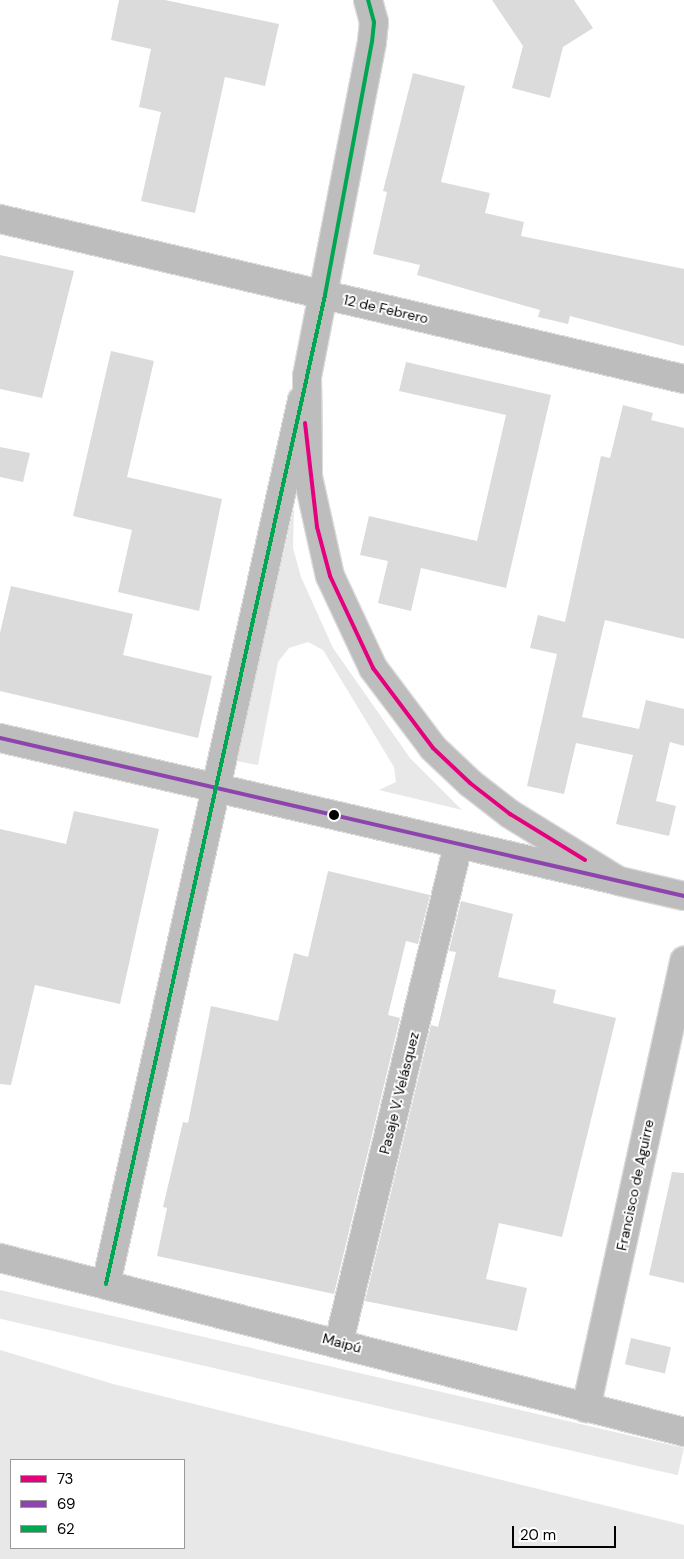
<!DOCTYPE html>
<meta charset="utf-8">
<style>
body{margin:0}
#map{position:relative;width:684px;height:1559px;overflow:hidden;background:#fff;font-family:"DM Sans",sans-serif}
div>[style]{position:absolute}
.green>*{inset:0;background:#e8e8e8;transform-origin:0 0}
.building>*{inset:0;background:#dbdbdb;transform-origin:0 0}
.roads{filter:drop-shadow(1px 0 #dbdbdb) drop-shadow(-1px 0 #dbdbdb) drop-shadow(0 1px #dbdbdb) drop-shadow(0 -1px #dbdbdb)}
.minor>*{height:28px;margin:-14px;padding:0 14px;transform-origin:14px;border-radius:14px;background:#bdbdbd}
.major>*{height:28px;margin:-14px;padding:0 14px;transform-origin:14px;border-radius:14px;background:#bdbdbd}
.bus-1>*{height:4px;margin:-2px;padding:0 2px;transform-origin:2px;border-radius:2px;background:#e5007d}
.bus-2>*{height:4px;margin:-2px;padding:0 2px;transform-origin:2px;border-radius:2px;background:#8e44ad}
.bus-3>*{height:4px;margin:-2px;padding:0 2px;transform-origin:2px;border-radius:2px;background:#00a651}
.dots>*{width:14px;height:14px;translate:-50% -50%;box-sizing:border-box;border:2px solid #fff;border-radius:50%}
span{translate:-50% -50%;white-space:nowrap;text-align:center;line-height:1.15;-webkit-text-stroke:4px #fff;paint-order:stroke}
.street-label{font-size:14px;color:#000}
.legend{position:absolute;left:10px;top:1459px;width:175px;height:90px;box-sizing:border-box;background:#fff;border:1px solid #999;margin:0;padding:6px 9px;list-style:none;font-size:15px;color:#000}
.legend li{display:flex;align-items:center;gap:10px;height:25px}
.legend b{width:25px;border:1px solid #999}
.scale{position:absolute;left:512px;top:1526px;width:104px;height:22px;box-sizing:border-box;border:2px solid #000;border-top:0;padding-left:6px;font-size:15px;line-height:18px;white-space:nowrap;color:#000;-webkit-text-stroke:4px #fff;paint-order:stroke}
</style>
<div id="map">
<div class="green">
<i style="clip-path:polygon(294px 507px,293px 548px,301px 577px,333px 648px,410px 758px,462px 810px,379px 790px,396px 782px,394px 767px,323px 650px,308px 642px,289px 648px,278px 662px,258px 765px,236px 761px)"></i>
<i style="left:0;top:1290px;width:702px;height:28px;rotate:13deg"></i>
<i style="clip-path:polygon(evenodd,0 1350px,113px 1384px,684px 1525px,684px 1559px,0 1559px,0 1350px,11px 1460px,184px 1460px,184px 1548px,11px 1548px,11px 1460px)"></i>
</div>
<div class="building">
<i style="clip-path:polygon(119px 0,165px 0,279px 24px,265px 86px,225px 77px,195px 213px,141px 201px,161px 112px,139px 107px,151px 49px,111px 40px)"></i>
<i style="clip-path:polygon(492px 0,574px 0,593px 28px,563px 47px,550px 98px,512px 88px,523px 46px)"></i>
<i style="clip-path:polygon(413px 73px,465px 86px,441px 182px,490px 193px,485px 213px,524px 222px,521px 236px,684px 269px,684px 346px,570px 316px,568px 324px,538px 317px,540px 310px,417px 275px,420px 265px,373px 254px,387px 192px,383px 191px)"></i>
<i style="clip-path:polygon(0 255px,74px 271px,42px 398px,0 389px)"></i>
<i style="clip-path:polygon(111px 351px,154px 361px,127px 477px,222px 499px,199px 611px,118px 592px,132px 530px,73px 516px)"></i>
<i style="clip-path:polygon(406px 362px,551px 395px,506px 588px,421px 568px,411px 611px,378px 603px,388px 561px,360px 555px,369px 516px,477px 541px,506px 415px,399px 391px)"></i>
<i style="clip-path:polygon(623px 405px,653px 413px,651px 420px,684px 428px,684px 639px,605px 620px,582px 717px,639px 729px,646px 700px,684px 709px,684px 746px,670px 742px,656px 801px,676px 806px,669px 836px,616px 824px,633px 755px,576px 743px,564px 794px,527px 786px,557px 654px,530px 648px,538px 615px,565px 622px,601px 456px,610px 458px)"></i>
<i style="clip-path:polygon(0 447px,30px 453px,23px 482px,0 477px)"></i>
<i style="clip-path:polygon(11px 586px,133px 614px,123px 655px,212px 676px,198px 738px,0 691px,0 633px)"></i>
<i style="clip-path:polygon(74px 811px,159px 829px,120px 1004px,35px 985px,11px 1085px,0 1084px,0 829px,66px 844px)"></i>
<i style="clip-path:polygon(328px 871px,430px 895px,418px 944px,406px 941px,388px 1015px,400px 1018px,334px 1294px,157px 1256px,167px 1208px,163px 1207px,183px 1122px,188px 1123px,211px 1006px,278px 1021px,294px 953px,308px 957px)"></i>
<i style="clip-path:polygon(461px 901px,513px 914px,498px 977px,556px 990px,553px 1003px,616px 1018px,562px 1237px,499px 1223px,486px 1279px,527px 1288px,517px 1331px,365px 1301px,431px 1025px,438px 1027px,456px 952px,449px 951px)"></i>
<i style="clip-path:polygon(672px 1172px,684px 1173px,684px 1283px,649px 1275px)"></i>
<i style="left:631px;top:1338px;width:41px;height:27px;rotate:13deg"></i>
</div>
<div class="roads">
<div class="minor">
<i style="left:0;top:219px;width:702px;rotate:13.17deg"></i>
<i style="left:0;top:738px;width:631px;rotate:13deg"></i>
<i style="left:106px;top:1284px;width:905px;rotate:-77.5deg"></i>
<i style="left:339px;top:1342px;width:511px;rotate:-76.53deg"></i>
<i style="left:586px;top:1408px;width:458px;rotate:-77.6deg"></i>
</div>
<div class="major">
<i style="left:368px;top:0;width:23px;rotate:75deg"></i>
<i style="left:374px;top:22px;width:20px;rotate:96deg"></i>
<i style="left:372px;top:42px;width:340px;rotate:101deg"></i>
<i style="left:307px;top:376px;width:101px;rotate:89.4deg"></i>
<i style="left:308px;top:477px;width:101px;rotate:77.5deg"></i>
<i style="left:330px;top:576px;width:102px;rotate:64.9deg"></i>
<i style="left:373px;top:668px;width:100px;rotate:53.1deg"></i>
<i style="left:433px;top:748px;width:51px;rotate:43.4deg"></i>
<i style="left:470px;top:783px;width:51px;rotate:37.8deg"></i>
<i style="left:510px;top:814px;width:128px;rotate:31.6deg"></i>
<i style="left:619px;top:881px;width:67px;rotate:13deg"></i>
<i style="left:0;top:1258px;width:706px;rotate:14.27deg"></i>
</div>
</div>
<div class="bus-1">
<i style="left:305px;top:423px;width:105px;rotate:83.4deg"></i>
<i style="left:317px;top:527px;width:51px;rotate:75.1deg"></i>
<i style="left:330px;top:576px;width:102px;rotate:64.9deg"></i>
<i style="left:373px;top:668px;width:100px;rotate:53.1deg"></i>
<i style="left:433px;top:748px;width:51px;rotate:43.4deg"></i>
<i style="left:470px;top:783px;width:51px;rotate:37.8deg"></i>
<i style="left:510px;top:814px;width:88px;rotate:31.5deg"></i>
</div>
<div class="bus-2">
<i style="left:0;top:738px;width:702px;rotate:13.01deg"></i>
</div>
<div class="bus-3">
<i style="left:106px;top:1284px;width:1013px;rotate:-77.51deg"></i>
<i style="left:325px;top:295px;width:257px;rotate:-79.5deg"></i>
<i style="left:372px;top:42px;width:20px;rotate:-84deg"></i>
<i style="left:374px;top:22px;width:23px;rotate:-105deg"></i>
</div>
<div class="dots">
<i style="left:334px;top:815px;background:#000"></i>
</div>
<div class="street-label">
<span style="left:386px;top:309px;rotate:13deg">12 de Febrero</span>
<span style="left:399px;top:1093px;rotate:-76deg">Pasaje V. Velásquez</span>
<span style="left:635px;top:1185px;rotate:-78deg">Francisco de Aguirre</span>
<span style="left:342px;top:1343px;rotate:15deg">Maipú</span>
</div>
<ul class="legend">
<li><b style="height:6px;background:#e5007d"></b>73</li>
<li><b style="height:6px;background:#8e44ad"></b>69</li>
<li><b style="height:6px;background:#00a651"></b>62</li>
</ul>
<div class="scale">20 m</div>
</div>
